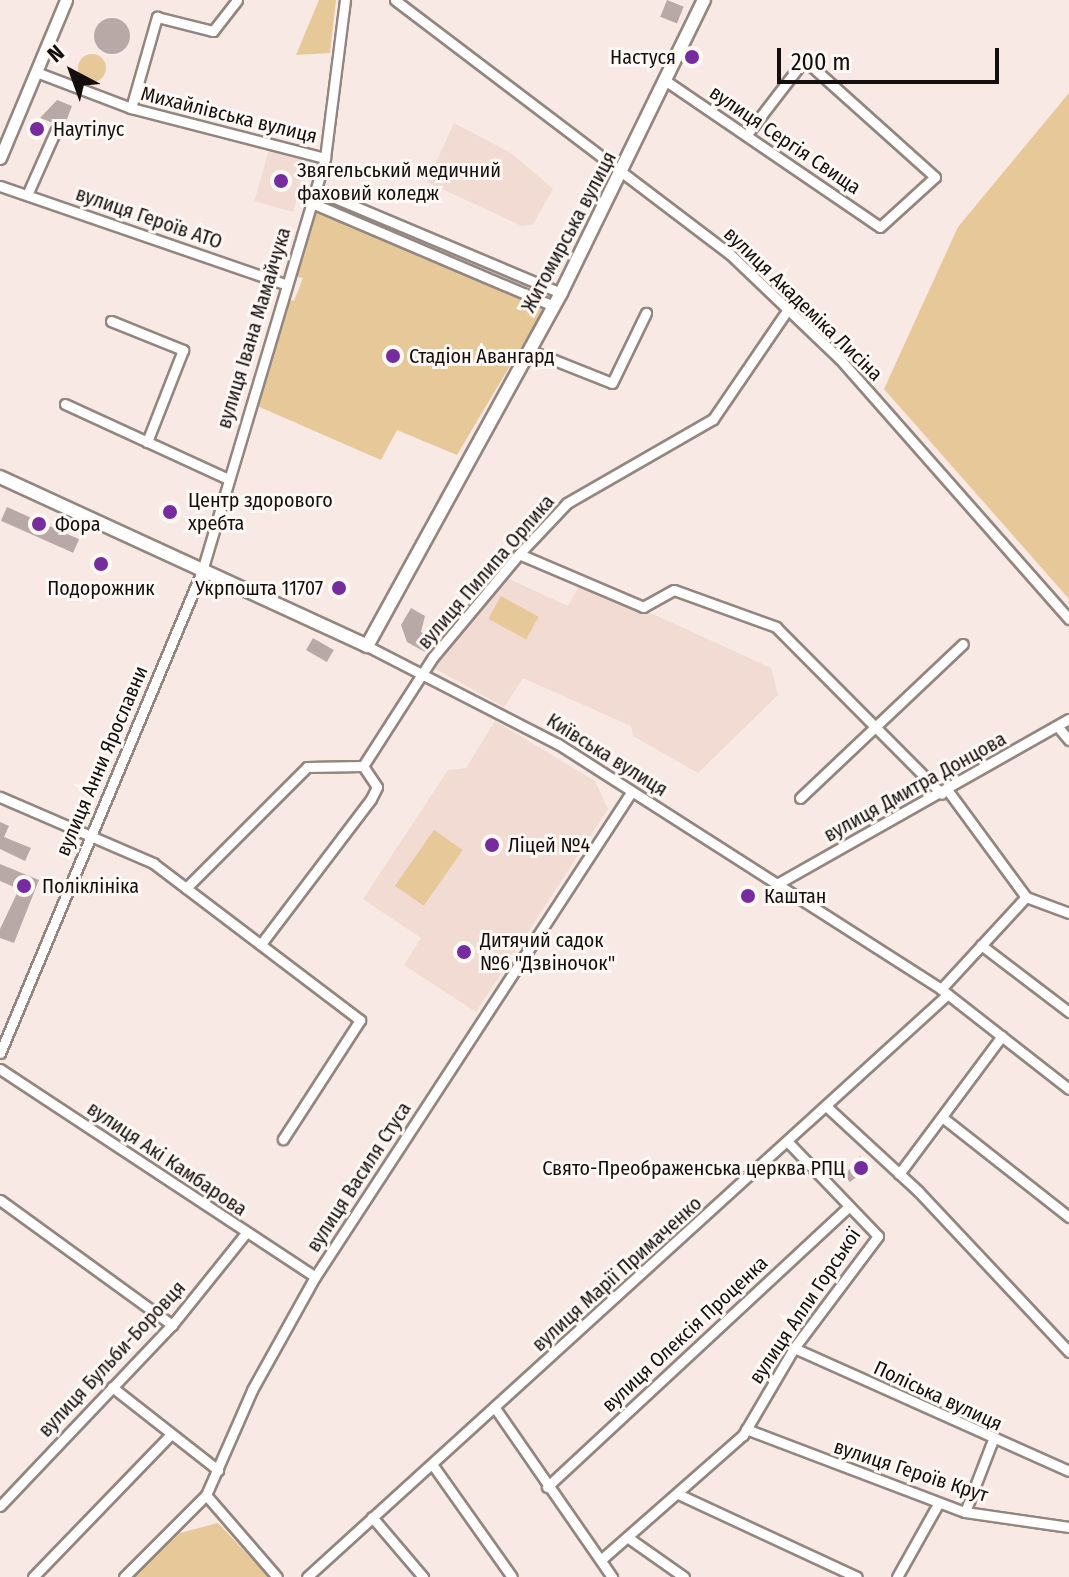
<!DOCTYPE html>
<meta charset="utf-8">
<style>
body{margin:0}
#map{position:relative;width:1069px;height:1577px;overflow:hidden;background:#f9e9e4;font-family:"Fira Sans Condensed",sans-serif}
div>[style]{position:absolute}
.built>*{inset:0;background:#f1dbd2;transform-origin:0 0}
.green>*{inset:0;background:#e7c898;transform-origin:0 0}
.round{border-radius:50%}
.building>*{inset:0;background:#b8a9a7;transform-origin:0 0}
.roads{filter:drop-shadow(2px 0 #938680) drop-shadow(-2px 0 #938680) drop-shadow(0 2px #938680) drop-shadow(0 -2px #938680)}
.minor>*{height:9px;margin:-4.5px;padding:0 4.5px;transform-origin:4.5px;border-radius:4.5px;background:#fff}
.tertiary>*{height:11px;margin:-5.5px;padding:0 5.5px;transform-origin:5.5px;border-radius:5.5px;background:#fff}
.secondary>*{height:12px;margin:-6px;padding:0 6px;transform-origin:6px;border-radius:6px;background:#fff}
.dots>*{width:22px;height:22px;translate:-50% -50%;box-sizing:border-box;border:4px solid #fff9f6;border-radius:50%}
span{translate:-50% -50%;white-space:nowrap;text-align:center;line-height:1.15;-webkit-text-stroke:6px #fff9f6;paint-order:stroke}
.poi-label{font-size:20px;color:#140f0e}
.right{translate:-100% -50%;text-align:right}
.left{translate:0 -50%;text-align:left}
.street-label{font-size:20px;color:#140f0e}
.north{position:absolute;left:32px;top:32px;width:80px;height:80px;-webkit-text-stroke:6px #fff9f6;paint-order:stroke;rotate:319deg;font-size:22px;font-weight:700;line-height:32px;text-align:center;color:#140f0e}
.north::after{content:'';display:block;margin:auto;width:28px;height:36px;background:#140f0e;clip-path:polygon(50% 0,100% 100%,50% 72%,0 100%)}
.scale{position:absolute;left:777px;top:48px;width:222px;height:36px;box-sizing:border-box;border:4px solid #140f0e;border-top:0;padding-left:10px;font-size:24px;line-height:28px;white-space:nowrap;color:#140f0e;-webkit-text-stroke:6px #fff9f6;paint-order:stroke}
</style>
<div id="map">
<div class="built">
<i style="clip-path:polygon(454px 123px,511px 153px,553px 189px,533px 224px,522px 226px,427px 182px)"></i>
<i style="left:269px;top:150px;width:40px;height:53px;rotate:16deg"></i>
<i style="clip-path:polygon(505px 577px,568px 606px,580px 584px,644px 610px,771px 668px,778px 695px,698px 773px,633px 736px,631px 726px,523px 678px,504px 707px,434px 668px)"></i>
<i style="clip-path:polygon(495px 721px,595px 781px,608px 809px,476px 1012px,404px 965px,421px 938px,363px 899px,448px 770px,466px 768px)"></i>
</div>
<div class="green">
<i style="clip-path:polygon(319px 0,336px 0,330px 53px,296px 55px)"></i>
<i class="round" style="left:78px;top:54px;width:28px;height:28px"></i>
<i style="clip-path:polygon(1069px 93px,1069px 599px,884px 389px,958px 227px)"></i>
<i style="clip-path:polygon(315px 212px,545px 307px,457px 455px,397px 430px,381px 460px,255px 405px,287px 299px,294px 301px,303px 278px,295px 276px)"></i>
<i style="left:501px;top:596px;width:43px;height:26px;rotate:29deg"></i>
<i style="left:434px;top:830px;width:35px;height:68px;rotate:35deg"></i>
<i style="clip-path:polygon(218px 1523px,269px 1577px,132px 1577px,180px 1533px)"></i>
</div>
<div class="building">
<i style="left:667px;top:0;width:18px;height:18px;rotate:22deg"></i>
<i class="round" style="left:94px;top:18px;width:36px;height:36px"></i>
<i style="clip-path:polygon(57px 100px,72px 106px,64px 127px,40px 118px)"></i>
<i style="left:7px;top:507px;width:79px;height:15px;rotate:24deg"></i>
<i style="clip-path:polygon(411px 608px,425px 616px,421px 632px,433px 638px,425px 652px,407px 642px,401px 625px)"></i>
<i style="left:313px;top:638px;width:24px;height:14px;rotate:30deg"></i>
<i style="clip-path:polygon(0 822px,9px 826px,4px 837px,31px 848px,25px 861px,0 849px)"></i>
<i style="clip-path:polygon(0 864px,39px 880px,14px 943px,0 938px,0 929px,19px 889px,0 881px)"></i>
<i style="clip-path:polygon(860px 1156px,870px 1167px,850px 1182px,844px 1176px)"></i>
</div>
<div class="roads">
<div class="minor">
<i style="left:395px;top:0;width:420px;rotate:37.2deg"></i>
<i style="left:730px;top:254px;width:151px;rotate:43.7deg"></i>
<i style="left:839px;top:358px;width:348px;rotate:48.6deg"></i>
<i style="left:36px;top:72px;width:102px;rotate:20.8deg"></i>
<i style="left:131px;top:108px;width:200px;rotate:14.5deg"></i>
<i style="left:669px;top:83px;width:255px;rotate:34.3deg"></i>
<i style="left:880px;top:227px;width:74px;rotate:-42.3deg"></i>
<i style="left:935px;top:177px;width:169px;rotate:-138.1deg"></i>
<i style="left:809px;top:64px;width:8px;rotate:180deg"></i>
<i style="left:801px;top:64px;width:88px;rotate:127.6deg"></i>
<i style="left:131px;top:108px;width:95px;rotate:-74.1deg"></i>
<i style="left:157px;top:17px;width:58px;rotate:14deg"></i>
<i style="left:213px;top:31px;width:39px;rotate:-52deg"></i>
<i style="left:0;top:186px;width:301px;rotate:19deg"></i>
<i style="left:316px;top:190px;width:266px;rotate:22.8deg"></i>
<i style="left:27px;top:195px;width:71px;rotate:-66deg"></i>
<i style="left:312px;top:203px;width:263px;rotate:23.1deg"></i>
<i style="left:111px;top:321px;width:78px;rotate:21.9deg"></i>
<i style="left:183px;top:350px;width:99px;rotate:111.4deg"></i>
<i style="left:529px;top:350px;width:89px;rotate:21.7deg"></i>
<i style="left:612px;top:383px;width:78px;rotate:-64.1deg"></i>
<i style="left:65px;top:404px;width:177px;rotate:24.7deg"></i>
<i style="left:519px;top:554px;width:135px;rotate:23.1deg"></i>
<i style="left:643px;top:607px;width:35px;rotate:-29deg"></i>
<i style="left:674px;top:590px;width:109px;rotate:19.9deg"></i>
<i style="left:776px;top:627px;width:235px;rotate:45.2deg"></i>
<i style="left:367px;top:646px;width:215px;rotate:27.2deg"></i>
<i style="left:558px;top:744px;width:455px;rotate:32.6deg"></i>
<i style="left:941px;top:989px;width:162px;rotate:38deg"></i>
<i style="left:1058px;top:727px;width:17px;rotate:50deg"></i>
<i style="left:363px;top:766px;width:130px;rotate:-57.3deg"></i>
<i style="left:433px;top:657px;width:134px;rotate:-50.1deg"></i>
<i style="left:519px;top:554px;width:70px;rotate:-46.7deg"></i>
<i style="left:567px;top:503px;width:168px;rotate:-29.9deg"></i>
<i style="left:713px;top:419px;width:133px;rotate:-55.7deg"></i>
<i style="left:0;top:797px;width:167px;rotate:23.3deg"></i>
<i style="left:153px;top:863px;width:260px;rotate:37.2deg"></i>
<i style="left:360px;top:1020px;width:142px;rotate:122.9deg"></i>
<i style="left:800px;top:798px;width:224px;rotate:-43.4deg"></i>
<i style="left:777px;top:884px;width:335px;rotate:-29.5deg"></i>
<i style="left:186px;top:888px;width:171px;rotate:-45deg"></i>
<i style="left:307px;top:767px;width:56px;rotate:-1deg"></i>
<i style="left:363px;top:766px;width:25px;rotate:56deg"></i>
<i style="left:377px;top:787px;width:13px;rotate:117deg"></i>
<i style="left:371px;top:799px;width:182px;rotate:127.2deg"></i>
<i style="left:1026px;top:897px;width:46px;rotate:20.4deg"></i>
<i style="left:981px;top:945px;width:111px;rotate:37.3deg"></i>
<i style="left:941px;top:989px;width:125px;rotate:-47.3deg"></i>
<i style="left:1026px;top:897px;width:132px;rotate:-126.3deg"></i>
<i style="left:0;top:1053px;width:523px;rotate:-67.26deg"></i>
<i style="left:202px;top:571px;width:431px;rotate:-73.4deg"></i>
<i style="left:325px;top:158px;width:159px;rotate:-82.8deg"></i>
<i style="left:0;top:1069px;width:377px;rotate:33.4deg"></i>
<i style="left:826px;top:1106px;width:125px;rotate:42.7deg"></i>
<i style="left:918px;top:1191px;width:221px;rotate:46.8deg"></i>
<i style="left:942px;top:1117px;width:162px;rotate:38.2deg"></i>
<i style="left:899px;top:1174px;width:172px;rotate:-53.3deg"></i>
<i style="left:0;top:1200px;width:213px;rotate:36deg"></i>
<i style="left:794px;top:1348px;width:301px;rotate:24.1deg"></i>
<i style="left:112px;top:1387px;width:135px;rotate:38.1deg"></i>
<i style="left:495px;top:1408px;width:206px;rotate:55.3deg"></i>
<i style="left:746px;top:1429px;width:234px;rotate:20.8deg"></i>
<i style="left:965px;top:1512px;width:105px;rotate:8.2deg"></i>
<i style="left:432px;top:1464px;width:138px;rotate:54.7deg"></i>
<i style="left:547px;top:1487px;width:411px;rotate:-42.9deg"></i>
<i style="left:678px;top:1494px;width:197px;rotate:24.9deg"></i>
<i style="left:206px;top:1495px;width:108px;rotate:49.1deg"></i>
<i style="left:0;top:1506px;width:250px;rotate:-46.5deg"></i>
<i style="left:172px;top:1325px;width:118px;rotate:-51.2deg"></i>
<i style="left:965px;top:1512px;width:75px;rotate:-68.9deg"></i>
<i style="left:372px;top:1517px;width:79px;rotate:49.6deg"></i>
<i style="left:630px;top:1539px;width:66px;rotate:35.1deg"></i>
<i style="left:603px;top:1558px;width:186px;rotate:-41.3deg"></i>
<i style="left:743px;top:1435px;width:101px;rotate:-59.6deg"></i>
<i style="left:794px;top:1348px;width:140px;rotate:-53.1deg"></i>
<i style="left:878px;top:1236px;width:130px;rotate:-133.8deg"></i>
<i style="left:33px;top:1577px;width:197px;rotate:-46deg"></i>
<i style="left:124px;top:1577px;width:116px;rotate:-45deg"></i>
<i style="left:206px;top:1495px;width:115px;rotate:-66.3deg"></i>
<i style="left:252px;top:1390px;width:129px;rotate:-60.9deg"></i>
<i style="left:315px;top:1277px;width:577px;rotate:-56.89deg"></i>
<i style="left:307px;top:1577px;width:866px;rotate:-42.29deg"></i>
<i style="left:897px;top:1577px;width:84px;rotate:-60.7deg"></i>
</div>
<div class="tertiary">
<i style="left:0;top:158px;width:171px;rotate:-67.3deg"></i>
</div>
<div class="secondary">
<i style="left:0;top:477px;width:404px;rotate:24.7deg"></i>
<i style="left:367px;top:646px;width:403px;rotate:-61.2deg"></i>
<i style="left:561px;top:293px;width:326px;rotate:-64deg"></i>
</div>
</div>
<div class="dots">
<i style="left:692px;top:57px;background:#762b9e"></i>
<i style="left:37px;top:129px;background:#762b9e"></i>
<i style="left:281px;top:181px;background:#762b9e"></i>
<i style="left:393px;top:356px;background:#762b9e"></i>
<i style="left:170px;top:512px;background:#762b9e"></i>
<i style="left:39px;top:524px;background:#762b9e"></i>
<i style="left:101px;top:564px;background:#762b9e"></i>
<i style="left:339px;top:588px;background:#762b9e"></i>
<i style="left:492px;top:845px;background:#762b9e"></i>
<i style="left:24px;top:886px;background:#762b9e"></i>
<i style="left:748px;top:896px;background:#762b9e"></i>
<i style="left:464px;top:952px;background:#762b9e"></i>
<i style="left:861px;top:1168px;background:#762b9e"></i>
</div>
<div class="poi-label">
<span class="right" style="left:676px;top:57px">Настуся</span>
<span class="left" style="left:53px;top:129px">Наутілус</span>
<span class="left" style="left:297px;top:182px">Звягельський медичний<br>фаховий коледж</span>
<span class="left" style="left:409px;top:356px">Стадіон Авангард</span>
<span class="left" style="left:188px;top:512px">Центр здорового<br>хребта</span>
<span class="left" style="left:55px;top:524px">Фора</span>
<span style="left:101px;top:588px">Подорожник</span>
<span class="right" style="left:323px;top:588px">Укрпошта 11707</span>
<span class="left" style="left:508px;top:845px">Ліцей №4</span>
<span class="left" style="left:42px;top:886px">Поліклініка</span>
<span class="left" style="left:764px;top:896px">Каштан</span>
<span class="left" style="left:480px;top:952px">Дитячий садок<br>№6 "Дзвіночок"</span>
<span class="right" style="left:845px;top:1168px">Свято-Преображенська церква РПЦ</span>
</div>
<div class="street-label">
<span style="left:229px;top:115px;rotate:14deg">Михайлівська вулиця</span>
<span style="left:785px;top:140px;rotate:34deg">вулиця Сергія Свища</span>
<span style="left:149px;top:218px;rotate:19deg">вулиця Героїв АТО</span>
<span style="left:569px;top:232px;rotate:-62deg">Житомирська вулиця</span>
<span style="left:803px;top:304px;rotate:44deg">вулиця Академіка Лисіна</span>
<span style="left:254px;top:328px;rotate:-73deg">вулиця Івана Мамайчука</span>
<span style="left:486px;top:572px;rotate:-49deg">вулиця Пилипа Орлика</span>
<span style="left:607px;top:755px;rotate:32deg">Київська вулиця</span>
<span style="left:102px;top:761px;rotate:-67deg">вулиця Анни Ярославни</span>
<span style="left:915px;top:787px;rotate:-29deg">вулиця Дмитра Донцова</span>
<span style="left:167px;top:1159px;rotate:34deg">вулиця Акі Камбарова</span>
<span style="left:359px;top:1177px;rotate:-57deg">вулиця Василя Стуса</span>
<span style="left:617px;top:1274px;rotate:-42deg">вулиця Марії Примаченко</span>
<span style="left:805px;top:1306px;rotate:-56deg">вулиця Алли Горської</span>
<span style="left:685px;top:1334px;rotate:-43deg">вулиця Олексія Проценка</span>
<span style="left:112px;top:1359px;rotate:-47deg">вулиця Бульби-Боровця</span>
<span style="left:938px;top:1396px;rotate:25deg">Поліська вулиця</span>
<span style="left:911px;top:1471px;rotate:18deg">вулиця Героїв Крут</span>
</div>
<div class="north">N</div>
<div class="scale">200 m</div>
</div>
